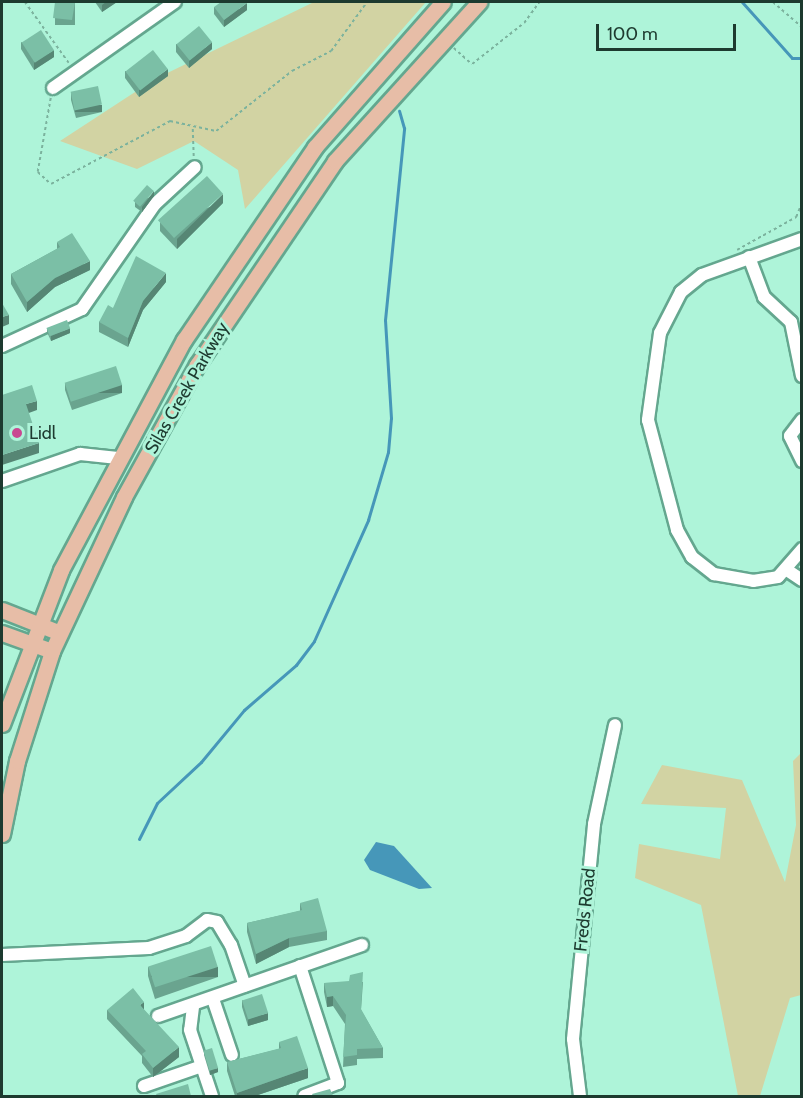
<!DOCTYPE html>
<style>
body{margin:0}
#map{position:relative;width:803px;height:1098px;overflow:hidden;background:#aef4d9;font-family:Cabin,sans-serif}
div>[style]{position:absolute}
.green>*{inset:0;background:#d2d3a3}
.water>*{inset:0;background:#4697b9}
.stream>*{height:3px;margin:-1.5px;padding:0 1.5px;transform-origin:1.5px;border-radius:1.5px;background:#4697b9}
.path>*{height:1.5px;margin-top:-0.75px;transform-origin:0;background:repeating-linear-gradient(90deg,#7bb29d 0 3px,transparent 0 6px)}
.roads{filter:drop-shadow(2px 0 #64a78f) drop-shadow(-2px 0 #64a78f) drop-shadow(0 2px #64a78f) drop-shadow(0 -2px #64a78f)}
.minor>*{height:12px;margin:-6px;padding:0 6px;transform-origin:6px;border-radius:6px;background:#fff}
.major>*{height:15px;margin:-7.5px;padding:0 7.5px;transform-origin:7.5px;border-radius:7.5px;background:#e7bda7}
.wall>*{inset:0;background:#6aa48f;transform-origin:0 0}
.shaded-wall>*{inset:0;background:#568674;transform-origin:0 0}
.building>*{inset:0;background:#7bbfa6;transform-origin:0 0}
.dots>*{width:16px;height:16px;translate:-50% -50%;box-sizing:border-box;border:3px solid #aef4d9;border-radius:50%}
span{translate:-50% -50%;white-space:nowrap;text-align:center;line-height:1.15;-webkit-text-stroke:6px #aef4d9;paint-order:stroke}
.street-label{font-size:18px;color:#1d3a2f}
.poi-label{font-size:18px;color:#1d3a2f}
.left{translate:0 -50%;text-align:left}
.frame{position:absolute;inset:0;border:3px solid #1d3a2f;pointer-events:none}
.scale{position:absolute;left:596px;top:24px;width:140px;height:27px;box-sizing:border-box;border:3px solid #1d3a2f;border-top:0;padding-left:8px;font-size:18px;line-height:21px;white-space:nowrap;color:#1d3a2f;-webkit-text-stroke:4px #aef4d9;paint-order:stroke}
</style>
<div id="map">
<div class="green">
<i style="clip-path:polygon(314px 2px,426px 2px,245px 209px,238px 170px,194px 141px,137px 169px,60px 141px,155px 79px)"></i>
<i style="clip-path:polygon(801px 753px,801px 995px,790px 998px,760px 1096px,738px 1096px,701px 905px,635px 878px,639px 844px,720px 859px,726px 808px,641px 804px,662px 765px,742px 780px,785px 882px,796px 825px,793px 761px)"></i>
</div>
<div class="water">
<i style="clip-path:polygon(376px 842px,394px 846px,432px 888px,419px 889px,370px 870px,364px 860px)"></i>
</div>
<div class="stream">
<i style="left:742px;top:2px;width:75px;rotate:48.2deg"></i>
<i style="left:792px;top:58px;width:10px"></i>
<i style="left:139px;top:839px;width:40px;rotate:-63.4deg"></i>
<i style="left:157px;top:803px;width:60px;rotate:-43deg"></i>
<i style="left:201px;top:762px;width:67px;rotate:-50.4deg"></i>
<i style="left:244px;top:710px;width:69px;rotate:-40.9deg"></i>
<i style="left:296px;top:665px;width:30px;rotate:-53deg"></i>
<i style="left:314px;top:641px;width:133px;rotate:-65.9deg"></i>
<i style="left:368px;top:520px;width:71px;rotate:-73.6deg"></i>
<i style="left:388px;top:452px;width:34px;rotate:-85deg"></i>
<i style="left:391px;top:418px;width:98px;rotate:-93.5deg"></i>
<i style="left:385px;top:320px;width:193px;rotate:-84.3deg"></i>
<i style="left:404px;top:128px;width:18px;rotate:-106deg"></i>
</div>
<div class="path">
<i style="left:25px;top:2px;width:75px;rotate:54.2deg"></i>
<i style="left:773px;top:2px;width:38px;rotate:41deg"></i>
<i style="left:454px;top:48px;width:24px;rotate:42deg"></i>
<i style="left:472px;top:64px;width:66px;rotate:-38.3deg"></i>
<i style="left:524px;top:23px;width:26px;rotate:-54deg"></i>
<i style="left:51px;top:98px;width:75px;rotate:100deg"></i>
<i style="left:38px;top:172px;width:18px;rotate:43deg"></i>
<i style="left:51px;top:184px;width:135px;rotate:-27.9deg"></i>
<i style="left:170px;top:121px;width:47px;rotate:12.3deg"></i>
<i style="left:216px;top:131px;width:97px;rotate:-38.3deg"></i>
<i style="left:292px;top:71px;width:44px;rotate:-27.1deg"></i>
<i style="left:331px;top:51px;width:61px;rotate:-53.7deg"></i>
<i style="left:193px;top:129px;width:28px;rotate:88deg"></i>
<i style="left:737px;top:250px;width:68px;rotate:-29.2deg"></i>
<i style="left:796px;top:217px;width:16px;rotate:-68deg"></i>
</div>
<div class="roads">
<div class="minor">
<i style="left:53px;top:88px;width:149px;rotate:-35.2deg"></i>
<i style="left:802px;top:239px;width:106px;rotate:160.2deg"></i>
<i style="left:702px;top:275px;width:27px;rotate:141deg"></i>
<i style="left:681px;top:292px;width:46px;rotate:117.1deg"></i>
<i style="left:660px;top:333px;width:88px;rotate:97.9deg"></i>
<i style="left:648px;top:420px;width:114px;rotate:75.2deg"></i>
<i style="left:677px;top:530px;width:31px;rotate:61deg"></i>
<i style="left:692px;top:557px;width:28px;rotate:38deg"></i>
<i style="left:714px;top:574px;width:40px;rotate:10deg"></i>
<i style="left:753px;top:581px;width:25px;rotate:-9deg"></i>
<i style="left:778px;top:577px;width:37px;rotate:-49deg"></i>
<i style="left:749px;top:257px;width:43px;rotate:69.4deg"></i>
<i style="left:764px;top:297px;width:37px;rotate:43deg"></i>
<i style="left:791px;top:322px;width:55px;rotate:78.5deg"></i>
<i style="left:2px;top:346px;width:88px;rotate:-24.8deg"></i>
<i style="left:82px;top:309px;width:128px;rotate:-55.2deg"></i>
<i style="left:155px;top:204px;width:54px;rotate:-42.8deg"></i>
<i style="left:802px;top:420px;width:20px;rotate:127deg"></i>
<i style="left:790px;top:436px;width:28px;rotate:64deg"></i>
<i style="left:2px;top:481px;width:83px;rotate:-19.1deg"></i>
<i style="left:80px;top:454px;width:38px;rotate:6deg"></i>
<i style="left:787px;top:570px;width:18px;rotate:34deg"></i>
<i style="left:2px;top:955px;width:147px;rotate:-2.7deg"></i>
<i style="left:149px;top:948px;width:39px;rotate:-18deg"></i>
<i style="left:186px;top:936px;width:26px;rotate:-37deg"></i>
<i style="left:207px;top:920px;width:10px;rotate:11deg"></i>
<i style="left:217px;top:922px;width:27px;rotate:59deg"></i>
<i style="left:231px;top:945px;width:43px;rotate:71.1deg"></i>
<i style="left:300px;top:966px;width:123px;rotate:72deg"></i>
<i style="left:338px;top:1083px;width:36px;rotate:159deg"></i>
<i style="left:213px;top:999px;width:59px;rotate:71.3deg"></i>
<i style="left:193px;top:1007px;width:23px;rotate:97deg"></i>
<i style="left:190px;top:1030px;width:70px;rotate:71.6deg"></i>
<i style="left:158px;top:1016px;width:216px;rotate:-19.2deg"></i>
<i style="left:144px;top:1086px;width:61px;rotate:-19deg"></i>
<i style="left:580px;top:1096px;width:57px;rotate:-97deg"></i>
<i style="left:573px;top:1039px;width:216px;rotate:-84.4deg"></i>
<i style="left:594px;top:824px;width:101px;rotate:-78deg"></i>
</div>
<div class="major">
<i style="left:2px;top:610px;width:62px;rotate:21.6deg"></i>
<i style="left:2px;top:633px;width:53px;rotate:19.8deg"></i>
<i style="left:2px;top:724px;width:165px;rotate:-69deg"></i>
<i style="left:61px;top:570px;width:261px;rotate:-61.9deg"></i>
<i style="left:184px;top:340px;width:233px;rotate:-55.8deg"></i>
<i style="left:315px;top:147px;width:193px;rotate:-48.6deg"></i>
<i style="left:2px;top:834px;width:75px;rotate:-78.4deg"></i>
<i style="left:17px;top:761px;width:115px;rotate:-72.3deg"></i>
<i style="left:52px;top:651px;width:170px;rotate:-64.9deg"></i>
<i style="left:124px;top:497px;width:151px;rotate:-61.1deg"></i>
<i style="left:197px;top:365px;width:246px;rotate:-55.9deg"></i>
<i style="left:335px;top:161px;width:215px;rotate:-47.8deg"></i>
</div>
</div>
<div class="wall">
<i style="left:55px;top:2px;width:20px;height:23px"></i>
<i style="clip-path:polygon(95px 2px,117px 2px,102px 12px)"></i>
<i style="clip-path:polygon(214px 7px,247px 10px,224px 27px,214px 14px)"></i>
<i style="clip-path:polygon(21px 42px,54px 57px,34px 70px,21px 49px)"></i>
<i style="clip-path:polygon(176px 44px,212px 49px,189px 68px,176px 52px)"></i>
<i style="clip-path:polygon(125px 71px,168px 76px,139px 97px,125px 78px)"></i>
<i style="clip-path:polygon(71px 92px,102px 112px,76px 118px,71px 100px)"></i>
<i style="clip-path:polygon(154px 196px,142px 212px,135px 207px,135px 202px)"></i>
<i style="clip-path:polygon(223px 203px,177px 249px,160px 231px,160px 222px)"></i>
<i style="clip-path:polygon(57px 242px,90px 270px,55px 287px,27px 312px,11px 284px,11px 274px,57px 249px)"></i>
<i style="clip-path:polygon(166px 282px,143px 310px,128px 347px,99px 332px,99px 322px,113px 308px)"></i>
<i style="clip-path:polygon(47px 328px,70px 333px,51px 341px,47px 332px)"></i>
<i style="clip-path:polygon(65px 383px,122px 393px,72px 410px,65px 390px)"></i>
<i style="clip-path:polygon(300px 903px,327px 931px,327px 940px,289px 947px,256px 964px,247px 932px,247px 923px,300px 911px)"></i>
<i style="clip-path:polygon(148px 967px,218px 977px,155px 999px,148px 976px)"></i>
<i style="clip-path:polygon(363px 982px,361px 1010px,383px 1048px,383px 1058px,357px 1059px,357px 1065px,343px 1067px,345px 1024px,333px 1006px,327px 1007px,324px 992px,324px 983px)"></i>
<i style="clip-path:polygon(242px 1000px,268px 1020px,248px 1026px,242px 1007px)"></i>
<i style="clip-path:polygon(107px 1010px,144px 1010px,179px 1057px,153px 1077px,142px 1063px,142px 1056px,107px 1019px)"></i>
<i style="clip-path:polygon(279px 1042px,308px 1078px,255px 1096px,235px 1096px,227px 1071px,227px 1062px,279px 1049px)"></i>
<i style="clip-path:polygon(204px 1051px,218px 1072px,210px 1075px,204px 1055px)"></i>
</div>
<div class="shaded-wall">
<i style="clip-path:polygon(106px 2px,117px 2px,102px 12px,102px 5px)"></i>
<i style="clip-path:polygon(247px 3px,247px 10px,224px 27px,224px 20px)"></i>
<i style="clip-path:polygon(212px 42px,212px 49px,189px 68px,189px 61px)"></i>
<i style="clip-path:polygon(54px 50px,54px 57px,34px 70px,34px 62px)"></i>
<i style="clip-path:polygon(168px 69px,168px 76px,139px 97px,139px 90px)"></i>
<i style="left:102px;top:105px;width:7px;height:27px;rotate:90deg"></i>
<i style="clip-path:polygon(154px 191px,154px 196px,142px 212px,142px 207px)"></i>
<i style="clip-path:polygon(223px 194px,223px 203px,177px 249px,177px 239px)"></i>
<i style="clip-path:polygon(90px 261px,90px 270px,55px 287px,27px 312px,27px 302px,55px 278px)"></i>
<i style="clip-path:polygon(166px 273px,166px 282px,143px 310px,128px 347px,128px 338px,143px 301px)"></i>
<i style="clip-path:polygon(9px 315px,9px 324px,2px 327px,2px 317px)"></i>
<i style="clip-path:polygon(70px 328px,70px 333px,51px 341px,51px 336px)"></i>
<i style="left:122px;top:385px;width:8px;height:53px;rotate:90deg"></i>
<i style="clip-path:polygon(37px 401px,37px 410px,26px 414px,26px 404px)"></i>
<i style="clip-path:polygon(39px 443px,39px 453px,2px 465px,2px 455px)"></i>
<i style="clip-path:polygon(289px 938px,289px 947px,256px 964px,256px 954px)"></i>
<i style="left:218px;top:967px;width:10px;height:67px;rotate:90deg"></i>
<i style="clip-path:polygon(333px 996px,333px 1006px,327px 1007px,327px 997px)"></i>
<i style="clip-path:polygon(144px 1002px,144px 1011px,140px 1005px)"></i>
<i style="clip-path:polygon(268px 1013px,268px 1020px,248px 1026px,248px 1019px)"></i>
<i style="clip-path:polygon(179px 1047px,179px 1057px,153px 1077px,153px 1068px)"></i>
<i style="clip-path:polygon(218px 1068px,218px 1072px,210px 1075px,210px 1070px)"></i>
<i style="clip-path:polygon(308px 1068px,308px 1078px,255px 1096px,237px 1096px,237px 1093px)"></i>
</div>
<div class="building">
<i style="clip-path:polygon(55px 2px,75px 2px,72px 20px,53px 18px)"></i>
<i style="clip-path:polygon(221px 2px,246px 2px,247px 3px,224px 20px,214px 7px)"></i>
<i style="left:199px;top:26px;width:21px;height:29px;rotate:51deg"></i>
<i style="left:41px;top:30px;width:24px;height:23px;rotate:57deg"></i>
<i style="left:153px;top:50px;width:24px;height:35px;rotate:52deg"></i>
<i style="left:98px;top:86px;width:19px;height:28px;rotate:78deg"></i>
<i style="left:207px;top:176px;width:24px;height:66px;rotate:48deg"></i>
<i style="left:147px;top:185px;width:9px;height:21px;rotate:41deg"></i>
<i style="clip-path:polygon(72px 233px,90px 261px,55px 278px,27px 302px,11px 274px,60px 247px,57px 242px)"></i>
<i style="clip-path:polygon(136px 256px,166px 273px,143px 301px,128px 338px,99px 322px,108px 305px,113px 308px)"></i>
<i style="clip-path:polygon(2px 303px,9px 315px,2px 317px)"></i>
<i style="left:67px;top:320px;width:9px;height:22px;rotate:69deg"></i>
<i style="left:116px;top:366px;width:20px;height:54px;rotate:72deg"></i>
<i style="clip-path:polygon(32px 385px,37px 401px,26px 404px,39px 443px,2px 455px,2px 395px)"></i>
<i style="clip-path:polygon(318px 898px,327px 931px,289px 938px,256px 954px,247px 923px,302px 910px,300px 903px)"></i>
<i style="left:211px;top:946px;width:22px;height:66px;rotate:72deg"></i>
<i style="clip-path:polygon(363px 972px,361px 1009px,383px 1048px,357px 1049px,357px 1055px,343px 1057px,346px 1015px,333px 996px,327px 997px,324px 983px,349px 981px,350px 975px)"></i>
<i style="clip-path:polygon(133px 988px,144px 1002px,140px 1005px,179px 1047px,153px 1068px,142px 1054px,146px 1051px,107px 1010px)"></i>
<i style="left:262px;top:994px;width:20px;height:21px;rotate:72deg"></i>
<i style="clip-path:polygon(297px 1036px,308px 1068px,237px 1093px,227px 1062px,281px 1048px,279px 1042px)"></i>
<i style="left:212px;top:1048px;width:21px;height:9px;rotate:73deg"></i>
<i style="clip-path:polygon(188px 1084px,191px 1096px,157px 1096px,156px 1094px)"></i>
<i style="clip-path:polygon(330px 1089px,333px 1096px,313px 1096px,312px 1094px)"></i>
</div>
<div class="dots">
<i style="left:17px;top:433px;background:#c94891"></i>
</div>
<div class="street-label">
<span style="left:187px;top:388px;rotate:-60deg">Silas Creek Parkway</span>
<span style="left:585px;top:910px;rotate:-84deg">Freds Road</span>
</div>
<div class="poi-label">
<span class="left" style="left:29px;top:433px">Lidl</span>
</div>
<div class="frame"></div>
<div class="scale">100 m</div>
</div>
